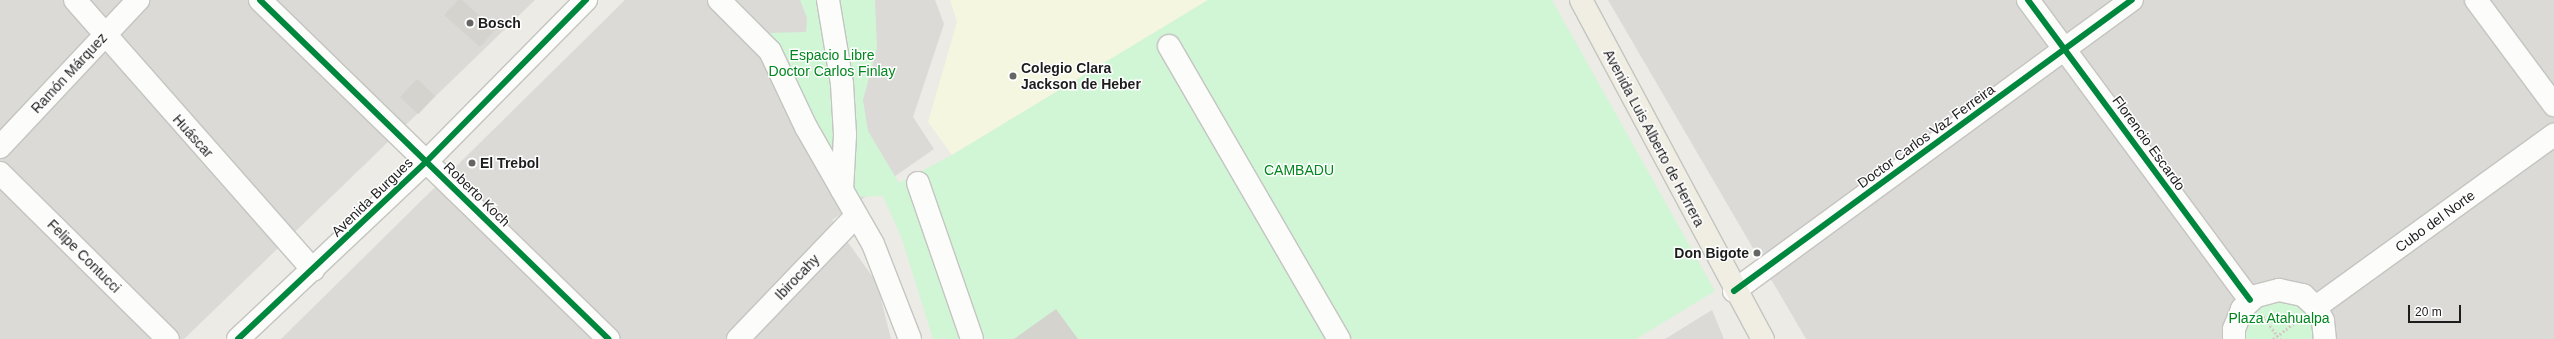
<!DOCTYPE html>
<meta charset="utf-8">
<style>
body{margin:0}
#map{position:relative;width:2554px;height:339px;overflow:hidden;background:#ecebe5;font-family:Arial,sans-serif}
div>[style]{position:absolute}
.residential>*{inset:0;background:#dbdad7}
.education>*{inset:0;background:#f4f6e0}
.park>*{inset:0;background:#d0f6d6}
.building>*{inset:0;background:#d5d3ce;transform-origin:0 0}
.path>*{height:2.5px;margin-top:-1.25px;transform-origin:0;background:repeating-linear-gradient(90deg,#d7cac4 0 2px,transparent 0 4px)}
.roads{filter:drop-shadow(1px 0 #c4c4c1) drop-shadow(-1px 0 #c4c4c1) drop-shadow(0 1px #c4c4c1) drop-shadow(0 -1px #c4c4c1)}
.minor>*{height:22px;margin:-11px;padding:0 11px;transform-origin:11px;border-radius:11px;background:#fcfcfb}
.major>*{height:22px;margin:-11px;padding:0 11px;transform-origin:11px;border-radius:11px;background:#f0ede3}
.cycleway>*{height:6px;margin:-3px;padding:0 3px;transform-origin:3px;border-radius:3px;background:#00873e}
.dots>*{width:11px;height:11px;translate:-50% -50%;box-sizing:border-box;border:2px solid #fff;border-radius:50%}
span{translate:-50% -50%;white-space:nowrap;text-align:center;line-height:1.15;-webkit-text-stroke:3px #fff;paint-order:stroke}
.poi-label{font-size:14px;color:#1d1d1d;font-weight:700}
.left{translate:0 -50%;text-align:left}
.right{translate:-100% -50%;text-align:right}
.park-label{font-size:14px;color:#01861e}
.street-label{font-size:14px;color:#1d1d1d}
.scale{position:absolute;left:2408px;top:305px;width:53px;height:18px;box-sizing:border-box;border:2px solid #1d1d1d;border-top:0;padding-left:5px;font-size:12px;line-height:14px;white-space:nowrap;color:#1d1d1d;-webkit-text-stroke:3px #fff;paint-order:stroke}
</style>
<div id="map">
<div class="residential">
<i style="clip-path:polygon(0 0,535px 0,184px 339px,0 339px)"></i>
<i style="clip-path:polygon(625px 0,935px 0,944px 24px,913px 117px,934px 149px,832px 220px,877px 283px,891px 339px,281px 339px)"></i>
<i style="clip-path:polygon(1608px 0,2554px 0,2554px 339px,1806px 339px)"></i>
<i style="clip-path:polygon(1712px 310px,1724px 339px,1665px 339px)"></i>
</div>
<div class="education">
<i style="clip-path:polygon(950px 0,1208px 0,952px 155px,928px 122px,957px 22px)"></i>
</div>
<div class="park">
<i style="clip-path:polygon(800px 0,875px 0,877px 48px,863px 100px,868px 131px,899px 183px,952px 155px,1208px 0,1552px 0,1715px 291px,1636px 339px,933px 339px,902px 239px,883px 196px,856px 197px,833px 164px,784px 56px,768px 33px,806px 32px,807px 18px)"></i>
<i style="clip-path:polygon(2264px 301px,2293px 301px,2305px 309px,2314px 321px,2317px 339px,2241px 339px,2243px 323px)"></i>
</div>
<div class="building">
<i style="clip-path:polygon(458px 0,462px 0,495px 30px,480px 47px,444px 15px)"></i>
<i style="left:417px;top:79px;width:25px;height:25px;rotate:43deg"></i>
<i style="clip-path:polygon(1056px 309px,1078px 339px,1014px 339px)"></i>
</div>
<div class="path">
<i style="left:2263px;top:316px;width:29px;rotate:54deg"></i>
<i style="left:2273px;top:339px;width:34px;rotate:-37deg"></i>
</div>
<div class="roads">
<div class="minor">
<i style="left:75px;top:0;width:360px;rotate:48.6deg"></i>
<i style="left:260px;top:0;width:486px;rotate:44.2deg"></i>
<i style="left:719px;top:0;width:72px;rotate:45deg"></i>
<i style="left:770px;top:51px;width:84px;rotate:64.7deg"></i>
<i style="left:806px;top:127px;width:73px;rotate:60.3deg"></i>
<i style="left:828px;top:0;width:85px;rotate:80.5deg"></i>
<i style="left:842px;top:84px;width:51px;rotate:86.6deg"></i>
<i style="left:845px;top:135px;width:55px;rotate:93.1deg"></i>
<i style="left:842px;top:190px;width:62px;rotate:60.1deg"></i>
<i style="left:873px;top:244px;width:102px;rotate:68.7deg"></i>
<i style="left:2028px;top:0;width:373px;rotate:53.5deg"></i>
<i style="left:2476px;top:0;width:131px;rotate:53.4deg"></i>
<i style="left:1169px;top:46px;width:339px;rotate:59.9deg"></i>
<i style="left:0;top:147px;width:202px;rotate:-46.8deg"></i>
<i style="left:0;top:173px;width:236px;rotate:44.7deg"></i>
<i style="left:918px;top:183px;width:165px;rotate:70.9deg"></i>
<i style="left:1734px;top:291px;width:493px;rotate:-36.2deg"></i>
<i style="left:2316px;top:307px;width:294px;rotate:-35.9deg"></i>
<i style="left:238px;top:339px;width:258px;rotate:-43.3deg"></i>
<i style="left:426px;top:162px;width:228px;rotate:-45.4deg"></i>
<i style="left:738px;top:339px;width:170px;rotate:-46.2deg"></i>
<i style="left:2234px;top:339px;width:10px;rotate:-90deg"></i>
<i style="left:2234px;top:329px;width:22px;rotate:-68deg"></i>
<i style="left:2242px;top:309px;width:19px;rotate:-43deg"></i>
<i style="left:2256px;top:296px;width:24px;rotate:-15deg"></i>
<i style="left:2279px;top:290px;width:25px;rotate:12deg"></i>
<i style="left:2303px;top:295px;width:18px;rotate:43deg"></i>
<i style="left:2316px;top:307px;width:16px;rotate:63deg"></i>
<i style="left:2323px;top:321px;width:18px;rotate:84deg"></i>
</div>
<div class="major">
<i style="left:1581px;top:0;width:385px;rotate:61.8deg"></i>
</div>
</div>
<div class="cycleway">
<i style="left:260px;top:0;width:486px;rotate:44.2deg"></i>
<i style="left:2028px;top:0;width:373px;rotate:53.5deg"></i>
<i style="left:1734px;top:291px;width:493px;rotate:-36.2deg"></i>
<i style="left:238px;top:339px;width:258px;rotate:-43.3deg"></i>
<i style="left:426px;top:162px;width:228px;rotate:-45.4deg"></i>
</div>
<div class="dots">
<i style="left:470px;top:23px;background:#656563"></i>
<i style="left:1013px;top:76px;background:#656563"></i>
<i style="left:472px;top:163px;background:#656563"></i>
<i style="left:1757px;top:253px;background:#656563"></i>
</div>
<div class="poi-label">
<span class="left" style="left:478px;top:23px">Bosch</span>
<span class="left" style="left:1021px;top:76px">Colegio Clara<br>Jackson de Heber</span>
<span class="left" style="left:480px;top:163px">El Trebol</span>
<span class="right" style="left:1749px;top:253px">Don Bigote</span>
</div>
<div class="park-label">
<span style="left:832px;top:63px">Espacio Libre<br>Doctor Carlos Finlay</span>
<span style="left:1299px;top:170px">CAMBADU</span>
<span style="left:2279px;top:318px">Plaza Atahualpa</span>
</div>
<div class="street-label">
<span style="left:69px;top:73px;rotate:-47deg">Ramón Márquez</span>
<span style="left:193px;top:136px;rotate:48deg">Huáscar</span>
<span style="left:1926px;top:136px;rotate:-36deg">Doctor Carlos Vaz Ferreira</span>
<span style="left:1654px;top:138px;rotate:62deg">Avenida Luis Alberto de Herrera</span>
<span style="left:2149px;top:143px;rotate:54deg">Florencio Escardo</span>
<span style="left:477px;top:194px;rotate:44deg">Roberto Koch</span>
<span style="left:372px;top:197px;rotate:-44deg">Avenida Burgues</span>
<span style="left:2435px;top:221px;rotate:-36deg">Cubo del Norte</span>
<span style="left:84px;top:256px;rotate:45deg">Felipe Contucci</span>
<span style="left:797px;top:277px;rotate:-46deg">Ibirocahy</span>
</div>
<div class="scale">20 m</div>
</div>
